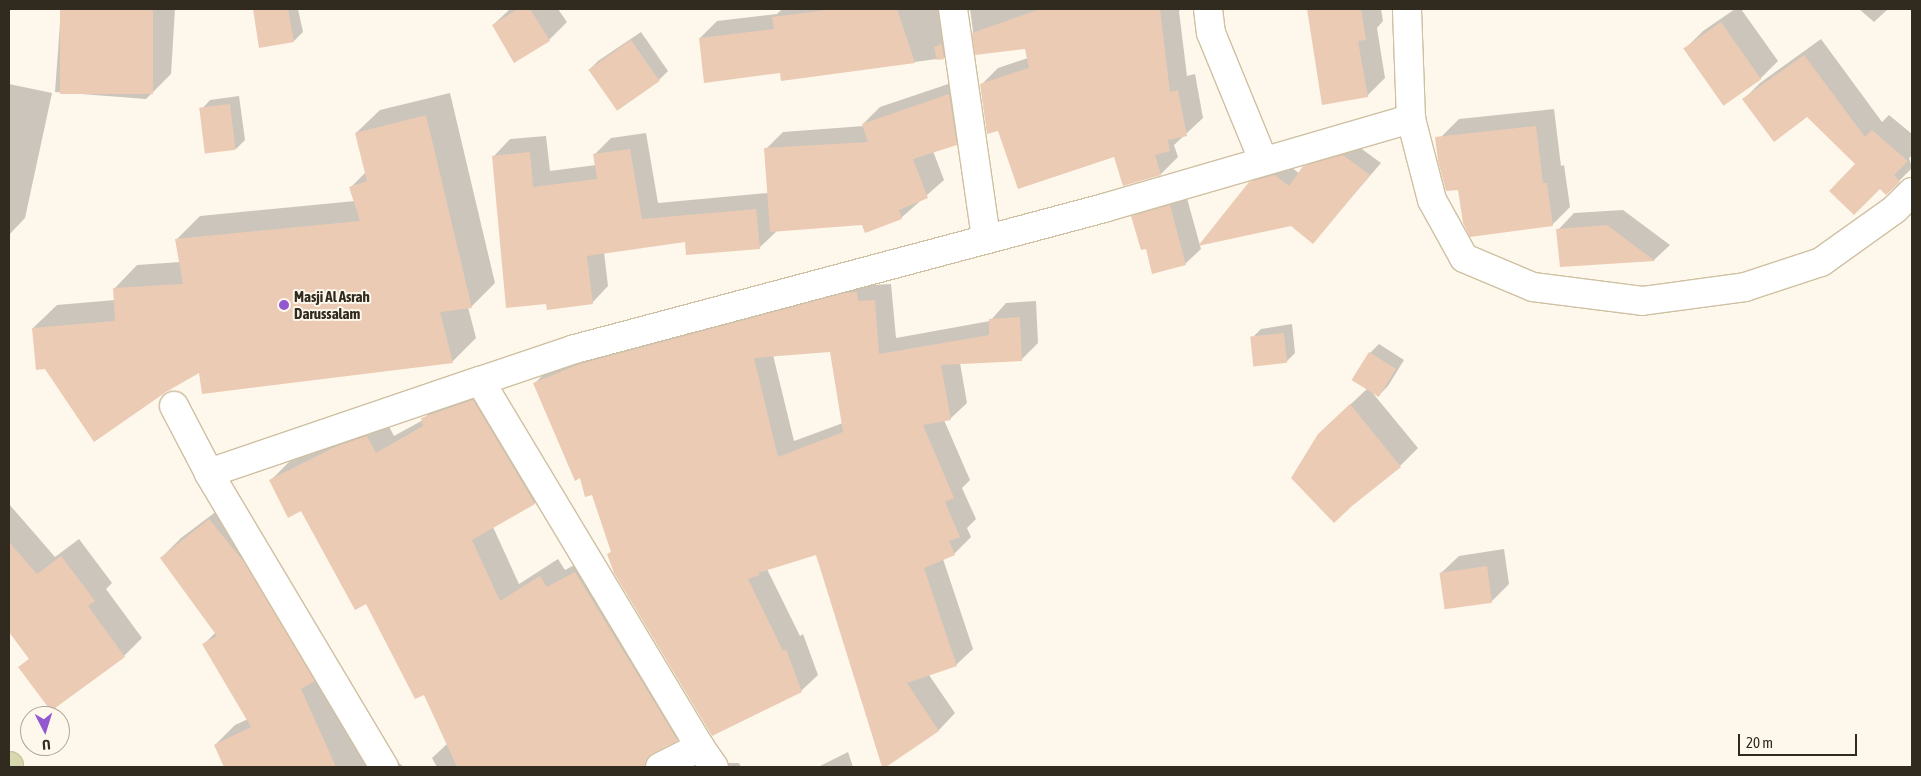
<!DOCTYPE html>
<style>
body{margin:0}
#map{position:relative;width:1921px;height:776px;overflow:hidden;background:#fef7eb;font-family:"Asap Condensed",sans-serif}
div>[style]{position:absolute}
.shadow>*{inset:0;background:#0003}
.building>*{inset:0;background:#eccbb4;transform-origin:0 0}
.roads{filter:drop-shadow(1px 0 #cfc0a2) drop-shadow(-1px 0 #cfc0a2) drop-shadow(0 1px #cfc0a2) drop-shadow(0 -1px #cfc0a2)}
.minor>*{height:28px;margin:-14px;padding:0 14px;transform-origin:14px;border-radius:14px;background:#fff}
.major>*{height:28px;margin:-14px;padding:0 14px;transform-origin:14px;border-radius:14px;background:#d6d9ae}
.dots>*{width:14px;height:14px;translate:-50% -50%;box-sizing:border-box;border:2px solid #fef7eb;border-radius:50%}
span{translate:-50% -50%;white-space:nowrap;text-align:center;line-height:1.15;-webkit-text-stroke:4px #fef7eb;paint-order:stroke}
.poi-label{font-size:15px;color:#312b1f;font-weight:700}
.left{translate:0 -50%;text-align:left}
.frame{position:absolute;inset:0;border:10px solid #312b1f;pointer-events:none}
.north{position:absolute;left:20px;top:706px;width:50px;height:50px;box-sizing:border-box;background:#fef7eb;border:1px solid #aca599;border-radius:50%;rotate:175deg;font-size:14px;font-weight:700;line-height:20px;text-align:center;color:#312b1f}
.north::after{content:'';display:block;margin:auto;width:18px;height:22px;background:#9258cf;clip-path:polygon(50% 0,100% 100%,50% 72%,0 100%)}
.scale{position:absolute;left:1738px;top:734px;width:119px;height:22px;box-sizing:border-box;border:2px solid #312b1f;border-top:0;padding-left:6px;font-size:15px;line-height:18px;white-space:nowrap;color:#312b1f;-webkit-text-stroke:4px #fef7eb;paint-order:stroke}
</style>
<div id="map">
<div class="shadow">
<i style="clip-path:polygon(61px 9px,175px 9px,171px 74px,146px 99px,55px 92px)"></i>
<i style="clip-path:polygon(255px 9px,298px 9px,303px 32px,294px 41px,260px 46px)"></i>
<i style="clip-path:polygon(510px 9px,558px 9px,567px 22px,549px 40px,493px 25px)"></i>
<i style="clip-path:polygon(782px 9px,956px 9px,961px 41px,944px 58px,782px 80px,781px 72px,700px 38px,717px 21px,777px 14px)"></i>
<i style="clip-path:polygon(970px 9px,1181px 9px,1179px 11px,1187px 76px,1195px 74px,1203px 118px,1174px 145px,1178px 157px,1161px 174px,1115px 155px,981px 85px,998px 68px,1028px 58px,1025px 47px,976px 54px)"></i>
<i style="clip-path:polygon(1308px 9px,1381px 9px,1383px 21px,1377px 28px,1385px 78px,1367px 96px,1323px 103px)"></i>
<i style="clip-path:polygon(1735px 9px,1741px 9px,1778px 61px,1760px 79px,1724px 104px,1685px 49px,1703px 31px)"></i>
<i style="clip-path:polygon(1859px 9px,1888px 9px,1874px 22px)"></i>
<i style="clip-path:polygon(641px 32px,668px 71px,659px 80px,617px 109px,589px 70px,598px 61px)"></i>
<i style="clip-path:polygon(1821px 39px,1882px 122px,1889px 115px,1912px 134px,1912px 155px,1909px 158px,1912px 168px,1899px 181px,1857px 164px,1807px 116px,1744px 99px,1760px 83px)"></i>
<i style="clip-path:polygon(966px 78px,973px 126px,956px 143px,933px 151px,944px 180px,901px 218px,777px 231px,759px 248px,686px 241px,604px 252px,608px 286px,592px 303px,494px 156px,510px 139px,546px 136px,550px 171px,596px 165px,595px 154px,611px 138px,646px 133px,658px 203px,768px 193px,766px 149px,783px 132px,864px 126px,863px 124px,880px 107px)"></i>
<i style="clip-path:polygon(9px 84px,52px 93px,25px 218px,9px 235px)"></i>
<i style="clip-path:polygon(450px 93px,495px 283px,472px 306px,468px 307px,476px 338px,453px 361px,203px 393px,200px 371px,33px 328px,57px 305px,115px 300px,114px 289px,137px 265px,180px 262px,176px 240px,200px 216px,355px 201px,350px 188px,366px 172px,356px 133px,380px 110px)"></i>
<i style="clip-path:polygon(239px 96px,245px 140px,236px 149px,201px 110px,210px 100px)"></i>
<i style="clip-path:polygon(1554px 109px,1561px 166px,1564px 165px,1570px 207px,1552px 225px,1459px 188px,1441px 137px,1459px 119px)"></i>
<i style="clip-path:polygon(1355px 144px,1381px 163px,1313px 242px,1250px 183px,1262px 171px,1287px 164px,1300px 174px,1316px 155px)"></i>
<i style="clip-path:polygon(1185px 191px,1201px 249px,1185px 264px,1133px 217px,1148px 201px)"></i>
<i style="clip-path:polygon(1623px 210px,1670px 245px,1654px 260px,1561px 266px,1558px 230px,1574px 213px)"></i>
<i style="clip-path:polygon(evenodd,874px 276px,874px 285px,891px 284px,896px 338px,990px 321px,1006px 303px,1036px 301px,1038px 343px,1021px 360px,960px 363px,967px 403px,950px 419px,944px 420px,970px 480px,962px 488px,976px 519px,967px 528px,971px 537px,954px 554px,943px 559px,973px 649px,956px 665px,929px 675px,955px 713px,939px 730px,884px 767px,817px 553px,767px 569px,800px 636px,803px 634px,818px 675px,801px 691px,608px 555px,612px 551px,592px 494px,580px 477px,535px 383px,551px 367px,874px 276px,831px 351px,843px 423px,794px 441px,773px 355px,831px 351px)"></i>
<i style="clip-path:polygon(1292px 324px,1295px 353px,1286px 362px,1252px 338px,1261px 329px)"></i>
<i style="clip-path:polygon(1379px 344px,1404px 360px,1388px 386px,1379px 395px,1371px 391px,1418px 448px,1400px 466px,1338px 416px,1368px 388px,1370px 353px)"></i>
<i style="clip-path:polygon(491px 382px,553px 485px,535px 503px,493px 527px,519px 584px,558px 559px,565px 570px,593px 555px,695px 721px,677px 740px,650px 755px,636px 729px,561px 767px,437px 767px,432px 758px,447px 744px,424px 694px,366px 602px,301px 510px,271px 480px,289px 462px,354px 429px,385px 419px,394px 436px,423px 420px,440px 400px)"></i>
<i style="clip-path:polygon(230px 501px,322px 673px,354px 744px,377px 734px,390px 756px,404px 767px,226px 767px,215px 745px,235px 725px,248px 719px,204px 644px,216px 632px,161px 558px,181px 538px)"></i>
<i style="clip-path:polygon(9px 504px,55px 557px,79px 539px,112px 583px,106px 589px,142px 638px,124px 656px,51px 709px,20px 667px,30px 658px,9px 629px)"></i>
<i style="clip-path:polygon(1504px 549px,1509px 584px,1491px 602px,1441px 573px,1459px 556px)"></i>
<i style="clip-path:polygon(848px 752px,853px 767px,818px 767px)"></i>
<i style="clip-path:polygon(725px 763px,739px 763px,741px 767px,680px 767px,683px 764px)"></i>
</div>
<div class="building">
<i style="left:60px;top:9px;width:93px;height:85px"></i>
<i style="clip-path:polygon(253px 9px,288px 9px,294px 42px,259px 48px)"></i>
<i style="clip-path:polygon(518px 9px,530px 9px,550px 41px,514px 63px,492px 25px)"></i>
<i style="clip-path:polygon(834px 9px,897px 9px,915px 63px,781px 81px,780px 73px,704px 83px,699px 38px,774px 29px,772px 17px)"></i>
<i style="clip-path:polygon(1040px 9px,1160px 9px,1170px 92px,1178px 90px,1187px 136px,1168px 140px,1170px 151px,1155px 155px,1161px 175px,1123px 186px,1114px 157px,1018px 189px,998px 131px,987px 134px,980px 84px,1029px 68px,1025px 49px,975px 55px,972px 33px)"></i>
<i style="clip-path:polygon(1307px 9px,1361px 9px,1366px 40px,1358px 41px,1368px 97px,1322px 105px)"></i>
<i style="left:1721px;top:22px;width:70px;height:46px;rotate:55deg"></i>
<i style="left:631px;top:40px;width:50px;height:52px;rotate:55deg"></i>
<i style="clip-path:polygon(942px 44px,944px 59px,937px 60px,934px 47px)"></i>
<i style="clip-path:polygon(1804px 55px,1865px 137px,1872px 130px,1908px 161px,1894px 175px,1900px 182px,1886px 195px,1880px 189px,1854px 215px,1829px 191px,1855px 164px,1807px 117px,1774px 142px,1742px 99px)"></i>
<i style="clip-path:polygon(949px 94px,957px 145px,913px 159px,928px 198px,899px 210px,902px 219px,865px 233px,862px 225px,770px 232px,764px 148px,868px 142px,862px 124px)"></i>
<i style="left:230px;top:104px;width:46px;height:31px;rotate:83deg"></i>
<i style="clip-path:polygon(426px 115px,472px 308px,440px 312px,453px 363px,202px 394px,199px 373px,166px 392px,94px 442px,45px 369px,36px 370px,32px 328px,115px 321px,113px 288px,183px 284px,175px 239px,360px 221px,349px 187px,367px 181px,355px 133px)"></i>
<i style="clip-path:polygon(1536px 126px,1543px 183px,1547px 183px,1553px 226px,1470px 237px,1463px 223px,1458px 190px,1446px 191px,1438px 161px,1435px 137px)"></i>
<i style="clip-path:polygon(630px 149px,642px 219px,756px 209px,760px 249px,686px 255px,685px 242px,587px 256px,593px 304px,547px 310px,546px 304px,506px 308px,492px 156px,530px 152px,533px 187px,597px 179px,593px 154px)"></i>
<i style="clip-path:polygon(1343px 155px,1370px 175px,1313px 244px,1291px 226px,1198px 246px,1249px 182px,1275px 175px,1289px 186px,1303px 166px)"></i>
<i style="clip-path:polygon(1170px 205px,1186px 265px,1152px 274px,1146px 249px,1141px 250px,1131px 216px)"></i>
<i style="clip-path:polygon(1607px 225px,1655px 261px,1560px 267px,1556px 229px)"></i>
<i style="clip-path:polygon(evenodd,857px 292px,858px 301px,875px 300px,879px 354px,989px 335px,989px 319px,1020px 317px,1022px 361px,941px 365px,951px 420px,923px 425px,954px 498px,945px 502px,960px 537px,949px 541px,955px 555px,924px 568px,957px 666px,907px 683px,939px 731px,886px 767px,882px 767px,816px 555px,758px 573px,760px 575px,748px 579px,783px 651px,786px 649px,802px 692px,712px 736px,614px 573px,607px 554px,611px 552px,592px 495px,585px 497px,580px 478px,575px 481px,533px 383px,580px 364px,845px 293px,857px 292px,830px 352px,843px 432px,778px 457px,754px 358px,830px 352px)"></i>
<i style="left:1284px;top:333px;width:30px;height:34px;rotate:84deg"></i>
<i style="left:1369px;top:352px;width:32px;height:33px;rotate:32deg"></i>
<i style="clip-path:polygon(473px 400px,535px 504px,472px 540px,500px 601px,540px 576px,547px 587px,575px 572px,678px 741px,653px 753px,647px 759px,645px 767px,457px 767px,424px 695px,415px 699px,366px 604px,355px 610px,301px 511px,288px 518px,269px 480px,335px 447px,367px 436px,376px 453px,423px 426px,421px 418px)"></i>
<i style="clip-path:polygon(1350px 404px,1401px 467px,1352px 506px,1334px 523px,1291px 478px,1318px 434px)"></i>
<i style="clip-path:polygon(209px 519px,244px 562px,315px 681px,301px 689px,336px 767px,224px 767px,214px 745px,251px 727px,202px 644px,217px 636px,160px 558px)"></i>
<i style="clip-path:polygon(9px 542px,37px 574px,61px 556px,95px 601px,88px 606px,125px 657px,51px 711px,18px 667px,29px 659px,9px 632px)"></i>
<i style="left:1487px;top:566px;width:37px;height:48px;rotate:82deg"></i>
</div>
<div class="roads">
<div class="minor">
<i style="left:953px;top:9px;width:232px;rotate:81.8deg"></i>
<i style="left:1208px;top:9px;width:24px;rotate:83deg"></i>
<i style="left:1211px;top:33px;width:137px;rotate:67.7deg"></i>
<i style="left:1411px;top:119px;width:84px;rotate:75.5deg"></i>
<i style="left:1432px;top:200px;width:66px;rotate:61.1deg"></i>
<i style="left:1464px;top:258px;width:75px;rotate:22.8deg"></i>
<i style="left:1533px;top:287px;width:110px;rotate:7.3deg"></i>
<i style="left:1642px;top:301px;width:104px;rotate:-7.7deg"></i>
<i style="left:1745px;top:287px;width:80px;rotate:-18.2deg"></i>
<i style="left:1821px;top:262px;width:91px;rotate:-35.6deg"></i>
<i style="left:1895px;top:209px;width:24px;rotate:-45deg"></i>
<i style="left:174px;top:406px;width:76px;rotate:62.4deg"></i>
<i style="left:700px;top:747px;width:24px;rotate:55deg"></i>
<i style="left:384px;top:767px;width:342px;rotate:-120.8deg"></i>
<i style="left:209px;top:473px;width:286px;rotate:-18.8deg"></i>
<i style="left:660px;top:767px;width:45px;rotate:-26.6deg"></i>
<i style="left:700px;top:747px;width:427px;rotate:-121deg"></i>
<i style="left:480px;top:381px;width:100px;rotate:-18.6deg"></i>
<i style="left:575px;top:349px;width:547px;rotate:-14.92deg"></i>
<i style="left:1104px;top:208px;width:320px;rotate:-16.2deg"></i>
<i style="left:1411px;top:119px;width:110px;rotate:-92.1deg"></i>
</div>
<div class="major">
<i style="left:9px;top:766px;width:1px;rotate:90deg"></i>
</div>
</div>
<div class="dots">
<i style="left:284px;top:305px;background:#9258cf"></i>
</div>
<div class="poi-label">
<span class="left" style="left:294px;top:305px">Masji Al Asrah<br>Darussalam</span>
</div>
<div class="frame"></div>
<div class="north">U</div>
<div class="scale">20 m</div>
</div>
